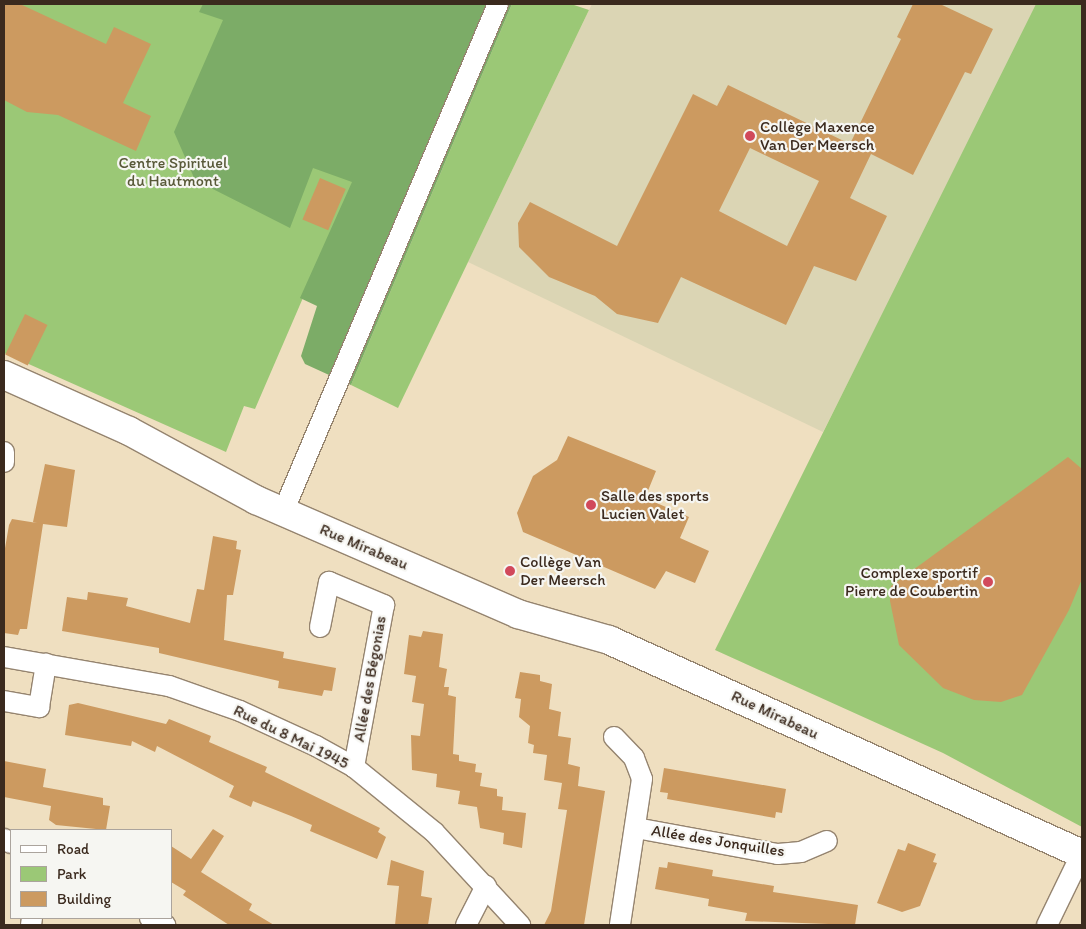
<!DOCTYPE html>
<meta charset="utf-8">
<style>
body{margin:0}
#map{position:relative;width:1086px;height:929px;overflow:hidden;background:#efdfc0;font-family:Itim,sans-serif}
div>[style]{position:absolute}
.built>*{inset:0;background:#dbd5b4}
.green>*{inset:0;background:#9bc876}
.forest>*{inset:0;background:#7cac67}
.building>*{inset:0;background:#cc9a60;transform-origin:0 0}
.roads{filter:drop-shadow(1px 0 #95846f) drop-shadow(-1px 0 #95846f) drop-shadow(0 1px #95846f) drop-shadow(0 -1px #95846f)}
.street>*{height:20px;margin:-10px;padding:0 10px;transform-origin:10px;border-radius:10px;background:#fff}
.secondary>*{height:28px;margin:-14px;padding:0 14px;transform-origin:14px;border-radius:14px;background:#fff}
.dots>*{width:14px;height:14px;translate:-50% -50%;box-sizing:border-box;border:2px solid #f6f6f2;border-radius:50%}
span{translate:-50% -50%;white-space:nowrap;text-align:center;line-height:1.15;-webkit-text-stroke:4.5px #f6f6f2;paint-order:stroke}
.poi-label{font-size:16px;color:#3b2a1e}
.left{translate:0 -50%;text-align:left}
.right{translate:-100% -50%;text-align:right}
.park-label{font-size:16px;color:#585938}
.street-label{font-size:16px;color:#3b2a1e}
.frame{position:absolute;inset:0;border:5px solid #3b2a1e;pointer-events:none}
.legend{position:absolute;left:10px;top:829px;width:162px;height:90px;box-sizing:border-box;background:#f6f6f2;border:1px solid #aba49d;margin:0;padding:6px 9px;list-style:none;font-size:15px;color:#3b2a1e}
.legend li{display:flex;align-items:center;gap:10px;height:25px}
.legend b{width:25px;border:1px solid #aba49d}
</style>
<div id="map">
<div class="built">
<i style="clip-path:polygon(592px 4px,1039px 5px,823px 432px,468px 262px)"></i>
</div>
<div class="green">
<i style="clip-path:polygon(4px 4px,417px 4px,353px 182px,255px 409px,244px 406px,226px 452px,4px 353px)"></i>
<i style="clip-path:polygon(512px 4px,571px 4px,589px 10px,398px 408px,351px 385px)"></i>
<i style="clip-path:polygon(1036px 4px,1082px 4px,1082px 827px,943px 753px,715px 650px)"></i>
</div>
<div class="forest">
<i style="clip-path:polygon(203px 4px,512px 4px,351px 385px,305px 364px,301px 356px,317px 306px,300px 298px,352px 182px,313px 168px,290px 228px,195px 180px,174px 132px,223px 20px,199px 12px)"></i>
</div>
<div class="building">
<i style="clip-path:polygon(4px 4px,20px 4px,106px 44px,114px 27px,151px 44px,123px 103px,151px 116px,136px 151px,58px 115px,27px 112px,4px 100px)"></i>
<i style="clip-path:polygon(evenodd,913px 4px,940px 4px,993px 29px,971px 74px,965px 72px,913px 175px,871px 154px,850px 198px,887px 216px,856px 281px,814px 266px,786px 325px,681px 277px,658px 323px,617px 314px,595px 296px,549px 277px,519px 247px,518px 223px,530px 202px,617px 246px,693px 94px,717px 106px,728px 85px,850px 144px,901px 39px,897px 37px,913px 4px,750px 148px,819px 181px,787px 246px,719px 211px,750px 148px)"></i>
<i style="left:320px;top:178px;width:28px;height:45px;rotate:23deg"></i>
<i style="left:25px;top:314px;width:25px;height:45px;rotate:26deg"></i>
<i style="clip-path:polygon(568px 436px,656px 471px,645px 498px,689px 517px,680px 538px,709px 551px,695px 583px,666px 571px,655px 589px,523px 532px,517px 513px,533px 476px,557px 460px)"></i>
<i style="clip-path:polygon(1068px 457px,1082px 469px,1082px 579px,1069px 610px,1022px 695px,1001px 702px,974px 700px,943px 688px,899px 645px,890px 601px,891px 586px)"></i>
<i style="clip-path:polygon(45px 464px,75px 470px,67px 527px,43px 524px,27px 629px,20px 629px,18px 635px,4px 633px,4px 554px,9px 525px,12px 519px,37px 523px,33px 522px)"></i>
<i style="clip-path:polygon(213px 536px,237px 541px,236px 549px,241px 550px,233px 595px,227px 595px,224px 640px,284px 652px,283px 658px,336px 668px,332px 691px,324px 690px,322px 696px,278px 688px,279px 681px,159px 653px,159px 648px,62px 631px,67px 597px,87px 600px,88px 592px,128px 598px,126px 606px,190px 623px,197px 589px,204px 590px)"></i>
<i style="clip-path:polygon(423px 631px,443px 634px,439px 667px,447px 669px,444px 687px,449px 687px,448px 695px,456px 697px,453px 754px,459px 755px,459px 761px,476px 764px,475px 772px,482px 773px,480px 786px,497px 789px,497px 796px,503px 797px,502px 810px,526px 813px,522px 848px,503px 844px,504px 833px,480px 828px,477px 807px,458px 804px,460px 791px,436px 787px,437px 774px,412px 770px,411px 735px,420px 736px,424px 704px,412px 702px,416px 676px,404px 674px,409px 635px,421px 637px)"></i>
<i style="clip-path:polygon(520px 672px,540px 675px,540px 681px,552px 684px,549px 709px,561px 712px,558px 736px,571px 738px,568px 764px,580px 767px,578px 786px,605px 791px,584px 925px,544px 925px,551px 911px,567px 810px,558px 809px,562px 783px,544px 780px,547px 755px,533px 753px,534px 745px,528px 743px,530px 726px,519px 717px,521px 699px,515px 698px)"></i>
<i style="clip-path:polygon(78px 703px,166px 724px,169px 719px,211px 736px,209px 742px,267px 767px,265px 772px,380px 828px,378px 832px,386px 837px,377px 859px,310px 831px,312px 825px,291px 816px,253px 801px,251px 807px,229px 797px,234px 786px,157px 746px,155px 752px,132px 741px,131px 746px,65px 735px,69px 705px)"></i>
<i style="clip-path:polygon(4px 761px,46px 769px,43px 787px,103px 798px,103px 805px,110px 806px,106px 830px,56px 825px,49px 820px,51px 806px,4px 797px)"></i>
<i style="clip-path:polygon(664px 768px,786px 789px,782px 813px,776px 812px,775px 818px,667px 799px,668px 793px,660px 792px)"></i>
<i style="clip-path:polygon(213px 829px,224px 836px,201px 872px,252px 904px,249px 910px,274px 925px,229px 925px,183px 895px,186px 891px,171px 882px,171px 846px,191px 859px)"></i>
<i style="clip-path:polygon(908px 843px,936px 854px,933px 862px,937px 863px,920px 906px,902px 912px,877px 903px,898px 849px,905px 851px)"></i>
<i style="clip-path:polygon(391px 860px,424px 871px,421px 896px,432px 898px,428px 925px,395px 925px,399px 886px,387px 885px)"></i>
<i style="clip-path:polygon(668px 862px,713px 870px,712px 876px,774px 886px,773px 892px,858px 905px,855px 925px,745px 921px,747px 913px,708px 906px,709px 899px,655px 889px,659px 867px,667px 868px)"></i>
</div>
<div class="roads">
<div class="street">
<i style="left:4px;top:452px;width:10px;rotate:90deg"></i>
<i style="left:283px;top:512px;width:552px;rotate:-67.06deg"></i>
<i style="left:320px;top:627px;width:46px;rotate:-78.7deg"></i>
<i style="left:329px;top:582px;width:60px;rotate:22.7deg"></i>
<i style="left:384px;top:605px;width:165px;rotate:100.5deg"></i>
<i style="left:4px;top:657px;width:168px;rotate:10deg"></i>
<i style="left:169px;top:686px;width:75px;rotate:19.4deg"></i>
<i style="left:240px;top:711px;width:84px;rotate:24.7deg"></i>
<i style="left:316px;top:746px;width:43px;rotate:28.9deg"></i>
<i style="left:354px;top:767px;width:103px;rotate:39.1deg"></i>
<i style="left:434px;top:832px;width:127px;rotate:47.2deg"></i>
<i style="left:4px;top:701px;width:36px;rotate:10deg"></i>
<i style="left:39px;top:707px;width:44px;rotate:-80.8deg"></i>
<i style="left:614px;top:737px;width:29px;rotate:46deg"></i>
<i style="left:634px;top:758px;width:22px;rotate:69deg"></i>
<i style="left:642px;top:779px;width:148px;rotate:98.6deg"></i>
<i style="left:636px;top:828px;width:144px;rotate:10.4deg"></i>
<i style="left:778px;top:854px;width:23px;rotate:-5deg"></i>
<i style="left:801px;top:852px;width:28px;rotate:-23deg"></i>
<i style="left:4px;top:839px;width:8px;rotate:30deg"></i>
<i style="left:150px;top:918px;width:17px;rotate:25deg"></i>
<i style="left:31px;top:925px;width:7px;rotate:-82deg"></i>
<i style="left:466px;top:925px;width:44px;rotate:-62.9deg"></i>
<i style="left:1047px;top:925px;width:80px;rotate:-64.1deg"></i>
</div>
<div class="secondary">
<i style="left:4px;top:375px;width:137px;rotate:24.1deg"></i>
<i style="left:129px;top:431px;width:145px;rotate:28.5deg"></i>
<i style="left:256px;top:500px;width:286px;rotate:23.5deg"></i>
<i style="left:518px;top:614px;width:95px;rotate:15.9deg"></i>
<i style="left:609px;top:640px;width:519px;rotate:24.34deg"></i>
</div>
</div>
<div class="dots">
<i style="left:750px;top:136px;background:#d1495b"></i>
<i style="left:591px;top:505px;background:#d1495b"></i>
<i style="left:510px;top:571px;background:#d1495b"></i>
<i style="left:988px;top:582px;background:#d1495b"></i>
</div>
<div class="poi-label">
<span class="left" style="left:760px;top:136px">Collège Maxence<br>Van Der Meersch</span>
<span class="left" style="left:601px;top:505px">Salle des sports<br>Lucien Valet</span>
<span class="left" style="left:520px;top:571px">Collège Van<br>Der Meersch</span>
<span class="right" style="left:978px;top:582px">Complexe sportif<br>Pierre de Coubertin</span>
</div>
<div class="park-label">
<span style="left:173px;top:172px">Centre Spirituel<br>du Hautmont</span>
</div>
<div class="street-label">
<span style="left:364px;top:547px;rotate:23deg">Rue Mirabeau</span>
<span style="left:370px;top:679px;rotate:-80deg">Allée des Bégonias</span>
<span style="left:775px;top:715px;rotate:25deg">Rue Mirabeau</span>
<span style="left:291px;top:737px;rotate:26deg">Rue du 8 Mai 1945</span>
<span style="left:718px;top:841px;rotate:9deg">Allée des Jonquilles</span>
</div>
<div class="frame"></div>
<ul class="legend">
<li><b style="height:6px;background:#fff"></b>Road</li>
<li><b style="height:14px;background:#9bc876"></b>Park</li>
<li><b style="height:14px;background:#cc9a60"></b>Building</li>
</ul>
</div>
